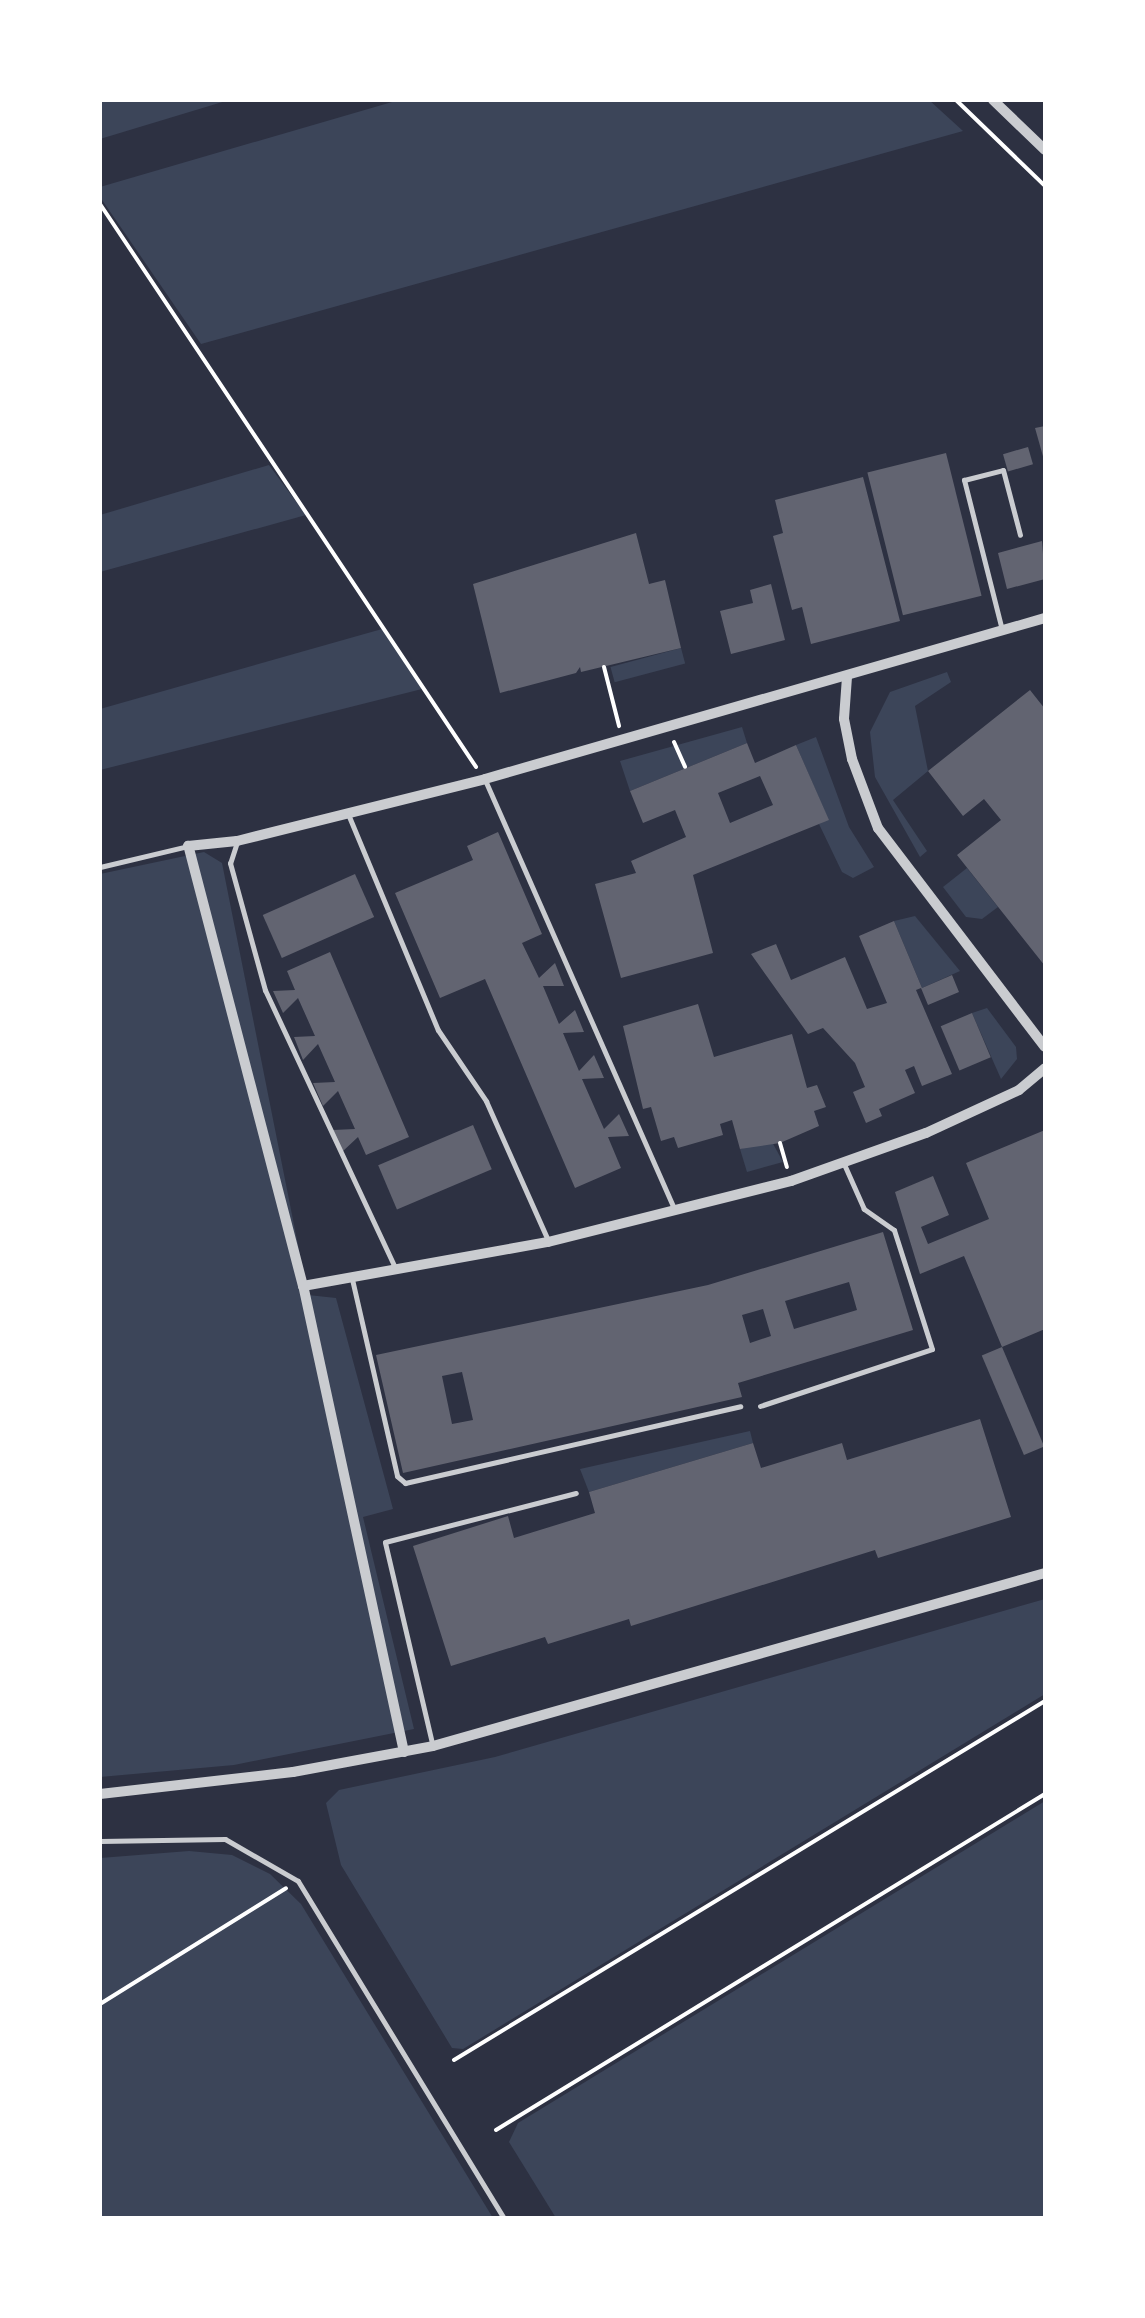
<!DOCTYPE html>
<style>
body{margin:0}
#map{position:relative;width:1145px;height:2318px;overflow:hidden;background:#2d3142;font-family:Quicksand,sans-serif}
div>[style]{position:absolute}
.green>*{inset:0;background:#3c4559;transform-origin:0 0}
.building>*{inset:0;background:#626471;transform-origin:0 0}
.path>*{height:4px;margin:-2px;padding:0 2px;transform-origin:2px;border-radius:2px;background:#fff}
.service>*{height:5px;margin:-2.5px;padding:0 2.5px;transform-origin:2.5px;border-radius:2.5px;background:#caccd0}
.minor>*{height:10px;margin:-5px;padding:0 5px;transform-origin:5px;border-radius:5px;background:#caccd0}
span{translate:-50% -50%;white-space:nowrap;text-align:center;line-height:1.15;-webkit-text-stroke:9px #fff;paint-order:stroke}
.frame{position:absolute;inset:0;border:102px solid #fff;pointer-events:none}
</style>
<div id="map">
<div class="green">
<i style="clip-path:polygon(100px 100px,229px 100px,100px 139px)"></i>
<i style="clip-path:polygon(399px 100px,929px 100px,963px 131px,201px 344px,100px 197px,100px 187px)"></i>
<i style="clip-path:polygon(269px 465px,306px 515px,100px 572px,100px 515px)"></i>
<i style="clip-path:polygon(382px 629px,422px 689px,100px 770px,100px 709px)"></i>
<i style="left:681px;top:648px;width:16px;height:73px;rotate:75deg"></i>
<i style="clip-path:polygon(947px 672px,951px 682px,915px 706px,928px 771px,893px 800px,927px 851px,920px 857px,875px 777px,870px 732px,890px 692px)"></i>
<i style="clip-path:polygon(742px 727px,747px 743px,630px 791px,620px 761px)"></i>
<i style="clip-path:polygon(816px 737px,849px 827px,874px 867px,853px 878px,842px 872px,819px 824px,828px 819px,796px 745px)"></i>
<i style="clip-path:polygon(204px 852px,222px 863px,308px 1295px,336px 1298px,393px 1509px,363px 1517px,414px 1729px,234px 1765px,100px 1777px,100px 874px)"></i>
<i style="clip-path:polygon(967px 868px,998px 907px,982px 919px,966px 917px,943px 887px)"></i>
<i style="clip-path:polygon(915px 916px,960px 971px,922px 988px,894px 921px)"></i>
<i style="clip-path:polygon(987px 1008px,1016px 1047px,1017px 1059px,1001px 1079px,972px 1013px)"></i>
<i style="clip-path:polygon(771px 1140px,783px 1162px,747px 1172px,740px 1149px)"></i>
<i style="clip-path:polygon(750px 1431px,753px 1443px,589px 1492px,580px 1469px)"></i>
<i style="clip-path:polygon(1045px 1599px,1045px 1694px,463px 2049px,452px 2048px,341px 1865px,326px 1803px,339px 1790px,495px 1757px)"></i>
<i style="clip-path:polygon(1045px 1801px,1045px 2218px,556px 2218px,509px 2142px,518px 2123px)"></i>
<i style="clip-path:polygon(189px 1851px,232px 1855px,270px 1874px,301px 1904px,493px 2218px,100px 2218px,100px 1858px)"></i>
</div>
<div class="building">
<i style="clip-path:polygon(1045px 426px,1045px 460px,1044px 460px,1035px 428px)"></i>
<i style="left:1028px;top:447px;width:18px;height:26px;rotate:74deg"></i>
<i style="left:946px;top:453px;width:147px;height:81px;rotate:76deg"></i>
<i style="clip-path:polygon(863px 477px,900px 621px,811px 644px,802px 607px,792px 610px,773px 536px,783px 533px,775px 500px)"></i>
<i style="clip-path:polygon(636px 533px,649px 584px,665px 580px,681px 648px,581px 672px,580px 667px,576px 673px,500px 693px,473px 584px)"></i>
<i style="clip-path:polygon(1042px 541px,1045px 579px,1007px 589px,998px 553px)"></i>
<i style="clip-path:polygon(771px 584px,785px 640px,731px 654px,720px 611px,753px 603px,750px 590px)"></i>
<i style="clip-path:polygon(1030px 690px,1045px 709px,1045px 966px,957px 855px,1001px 820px,984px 799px,963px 816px,928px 771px)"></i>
<i style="clip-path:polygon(evenodd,747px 743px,755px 763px,796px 745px,829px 820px,693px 875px,713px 953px,621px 978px,595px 884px,636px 873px,631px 861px,686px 837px,675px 810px,643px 823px,630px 791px,747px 743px,760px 776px,773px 805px,730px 823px,718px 793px,760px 776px)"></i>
<i style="clip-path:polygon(498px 832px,542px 934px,522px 943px,539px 978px,555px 963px,564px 986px,543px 986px,559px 1024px,575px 1010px,584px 1032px,563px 1033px,579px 1071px,594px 1055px,604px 1078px,582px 1079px,604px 1129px,619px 1114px,629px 1136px,608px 1137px,621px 1168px,575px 1188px,485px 979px,440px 998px,395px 893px,473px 860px,467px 846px)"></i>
<i style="left:355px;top:874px;width:47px;height:101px;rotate:66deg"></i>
<i style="clip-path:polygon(894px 921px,922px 988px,952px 975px,959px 992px,928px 1005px,921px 988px,916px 990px,952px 1074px,922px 1086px,914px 1066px,905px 1070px,915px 1093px,879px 1109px,882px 1116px,866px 1123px,853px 1092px,865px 1087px,855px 1063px,823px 1028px,808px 1034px,751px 954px,776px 944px,791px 980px,845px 957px,867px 1009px,887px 1003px,859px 936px)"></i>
<i style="clip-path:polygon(330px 952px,409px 1137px,366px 1155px,358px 1137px,342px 1152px,333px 1130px,355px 1129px,338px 1091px,323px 1106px,313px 1083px,335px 1082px,318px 1044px,303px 1060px,294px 1037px,315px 1036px,298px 998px,283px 1013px,273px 991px,295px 990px,287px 971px)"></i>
<i style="clip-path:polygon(698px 1004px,714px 1057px,792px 1034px,807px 1088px,817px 1085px,826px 1107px,814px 1111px,819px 1126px,780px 1143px,740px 1149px,732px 1120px,720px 1124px,723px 1135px,678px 1148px,674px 1137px,661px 1141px,651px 1107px,643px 1109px,623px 1026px)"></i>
<i style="left:972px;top:1013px;width:48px;height:34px;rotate:67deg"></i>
<i style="left:473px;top:1125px;width:48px;height:103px;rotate:67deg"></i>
<i style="clip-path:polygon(1045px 1130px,1045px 1329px,1002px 1347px,964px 1256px,920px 1274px,895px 1192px,933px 1176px,949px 1215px,921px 1227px,928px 1244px,989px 1219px,966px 1163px)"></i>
<i style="clip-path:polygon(evenodd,883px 1232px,913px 1330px,738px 1383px,742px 1397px,403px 1473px,376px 1355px,708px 1285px,883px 1232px,849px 1282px,857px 1310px,794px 1329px,785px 1301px,849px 1282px,883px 1232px,763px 1309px,771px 1336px,750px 1343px,742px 1315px,763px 1309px,883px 1232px,462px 1372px,473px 1420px,452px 1424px,442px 1376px,462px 1372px)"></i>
<i style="left:1002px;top:1347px;width:108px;height:22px;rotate:67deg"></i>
<i style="clip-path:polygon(980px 1419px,1011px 1517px,878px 1558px,875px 1550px,631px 1626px,629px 1619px,548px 1644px,545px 1637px,451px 1666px,413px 1546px,508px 1516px,514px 1538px,595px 1513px,589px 1492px,753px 1443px,761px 1468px,842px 1443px,847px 1460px)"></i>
</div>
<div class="path">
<i style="left:956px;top:100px;width:124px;rotate:44deg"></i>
<i style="left:100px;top:204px;width:677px;rotate:56.26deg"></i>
<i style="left:604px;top:667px;width:61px;rotate:75.7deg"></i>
<i style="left:674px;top:742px;width:27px;rotate:66deg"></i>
<i style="left:780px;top:1143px;width:25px;rotate:74deg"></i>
<i style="left:100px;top:2004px;width:219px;rotate:-31.9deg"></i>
<i style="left:454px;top:2060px;width:691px;rotate:-31.28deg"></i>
<i style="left:496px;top:2130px;width:644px;rotate:-31.47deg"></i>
</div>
<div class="service">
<i style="left:1002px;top:630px;width:155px;rotate:-104.2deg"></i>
<i style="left:964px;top:480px;width:40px;rotate:-14.4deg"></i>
<i style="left:1003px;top:470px;width:67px;rotate:75.3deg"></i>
<i style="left:485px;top:780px;width:469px;rotate:66.2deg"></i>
<i style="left:348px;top:814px;width:234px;rotate:67.4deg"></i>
<i style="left:438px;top:1030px;width:86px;rotate:55.9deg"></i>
<i style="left:486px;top:1101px;width:152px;rotate:66deg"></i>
<i style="left:237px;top:842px;width:22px;rotate:108deg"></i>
<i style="left:230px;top:863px;width:132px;rotate:74.6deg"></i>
<i style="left:265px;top:990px;width:307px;rotate:64.9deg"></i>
<i style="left:100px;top:867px;width:90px;rotate:-13.4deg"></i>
<i style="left:352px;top:1279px;width:202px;rotate:77.1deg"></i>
<i style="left:397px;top:1476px;width:11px;rotate:41deg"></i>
<i style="left:405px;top:1483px;width:344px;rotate:-12.9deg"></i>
<i style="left:760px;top:1406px;width:181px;rotate:-18.3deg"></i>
<i style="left:932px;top:1349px;width:125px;rotate:-107.7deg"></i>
<i style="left:894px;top:1230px;width:37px;rotate:-145deg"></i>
<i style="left:864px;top:1209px;width:49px;rotate:-114deg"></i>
<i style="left:432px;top:1743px;width:206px;rotate:-103.2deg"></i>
<i style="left:385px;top:1542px;width:197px;rotate:-14.4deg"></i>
<i style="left:100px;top:1841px;width:125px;rotate:-0.9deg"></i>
<i style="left:225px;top:1839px;width:84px;rotate:29.9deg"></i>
<i style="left:298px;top:1881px;width:395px;rotate:58.6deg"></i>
</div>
<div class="minor">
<i style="left:993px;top:100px;width:72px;rotate:43.9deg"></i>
<i style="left:847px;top:677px;width:42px;rotate:94.1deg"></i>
<i style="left:844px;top:719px;width:41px;rotate:78.7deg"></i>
<i style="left:852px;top:759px;width:74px;rotate:69.4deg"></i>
<i style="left:878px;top:828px;width:275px;rotate:52.7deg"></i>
<i style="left:303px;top:1286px;width:249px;rotate:-10.2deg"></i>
<i style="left:548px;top:1242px;width:251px;rotate:-14.1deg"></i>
<i style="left:791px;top:1181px;width:143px;rotate:-19.6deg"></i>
<i style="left:926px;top:1133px;width:102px;rotate:-24.8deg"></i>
<i style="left:1019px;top:1090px;width:34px;rotate:-40deg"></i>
<i style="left:404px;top:1752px;width:477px;rotate:-102.2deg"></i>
<i style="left:303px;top:1286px;width:455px;rotate:-104.6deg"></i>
<i style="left:188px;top:846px;width:49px;rotate:-5.8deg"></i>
<i style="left:237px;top:841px;width:256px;rotate:-14deg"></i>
<i style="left:485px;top:779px;width:583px;rotate:-16.04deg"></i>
<i style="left:100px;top:1794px;width:194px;rotate:-6.5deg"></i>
<i style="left:293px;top:1772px;width:142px;rotate:-10.5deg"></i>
<i style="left:433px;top:1746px;width:636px;rotate:-15.78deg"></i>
</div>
<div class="frame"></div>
</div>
